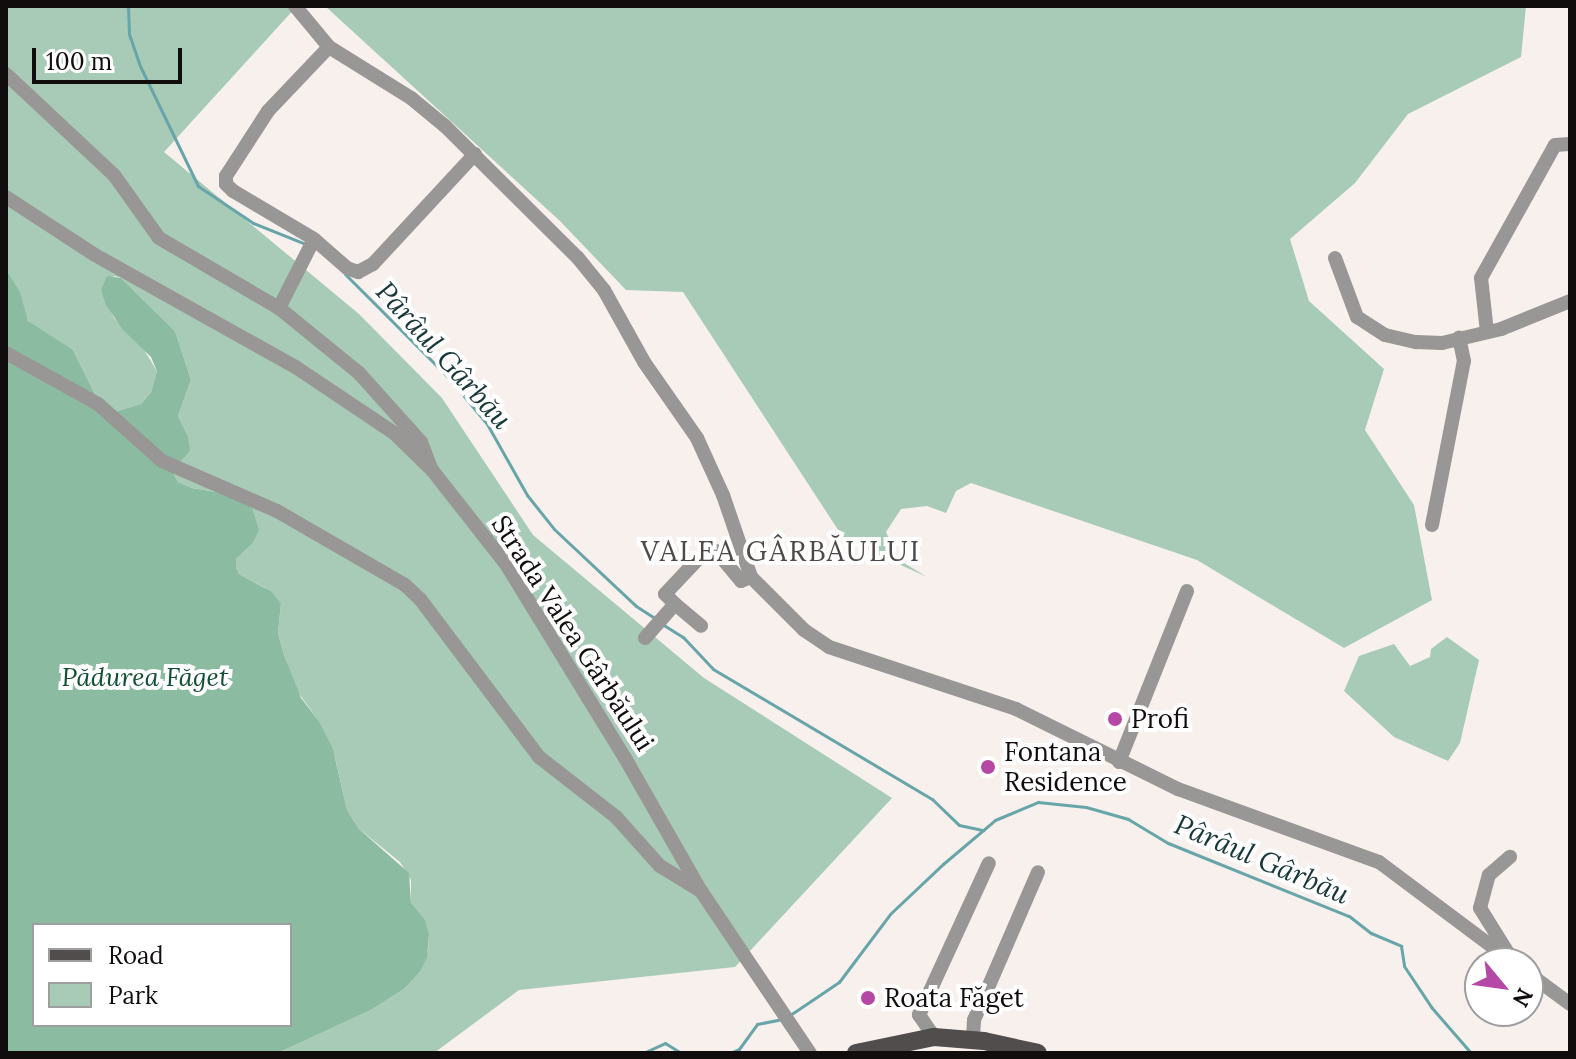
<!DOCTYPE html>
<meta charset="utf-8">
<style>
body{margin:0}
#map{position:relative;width:1576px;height:1059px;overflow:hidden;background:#f7f0ed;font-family:Lora,serif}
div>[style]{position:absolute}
.green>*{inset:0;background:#a8cbb8}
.forest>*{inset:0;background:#8bbca2}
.stream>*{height:3px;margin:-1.5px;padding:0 1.5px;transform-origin:1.5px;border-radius:1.5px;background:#68a5a8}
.minor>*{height:14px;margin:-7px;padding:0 7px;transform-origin:7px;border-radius:7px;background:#999696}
.major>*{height:18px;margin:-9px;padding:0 9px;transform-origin:9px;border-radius:9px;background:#524d4d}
.dots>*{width:22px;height:22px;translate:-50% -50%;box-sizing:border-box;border:4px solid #fff;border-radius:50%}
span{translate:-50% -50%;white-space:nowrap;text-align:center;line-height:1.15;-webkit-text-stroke:8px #fff;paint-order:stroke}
.street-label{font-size:26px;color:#100d0c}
.park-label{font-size:26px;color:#124f37;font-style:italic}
.poi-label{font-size:26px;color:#100d0c}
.left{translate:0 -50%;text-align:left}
.water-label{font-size:28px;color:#183739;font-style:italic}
.neighbourhood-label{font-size:28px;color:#4e4946;letter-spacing:2px}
.frame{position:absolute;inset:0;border:8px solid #100d0c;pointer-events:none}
.legend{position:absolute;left:32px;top:923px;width:260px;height:104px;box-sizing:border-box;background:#fff;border:2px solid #9f9e9e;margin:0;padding:10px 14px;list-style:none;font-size:24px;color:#100d0c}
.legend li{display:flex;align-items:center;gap:16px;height:40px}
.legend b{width:40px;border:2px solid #9f9e9e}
.north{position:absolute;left:1464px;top:947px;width:80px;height:80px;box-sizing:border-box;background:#fff;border:2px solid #9f9e9e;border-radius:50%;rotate:119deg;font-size:22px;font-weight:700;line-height:32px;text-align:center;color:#100d0c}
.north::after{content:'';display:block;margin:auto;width:28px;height:36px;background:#b547a5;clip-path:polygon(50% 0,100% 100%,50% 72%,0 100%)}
.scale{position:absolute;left:32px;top:48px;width:150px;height:36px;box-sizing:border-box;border:4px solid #100d0c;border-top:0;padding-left:10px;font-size:24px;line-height:28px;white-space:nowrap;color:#100d0c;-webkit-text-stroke:6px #fff;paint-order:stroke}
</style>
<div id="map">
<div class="green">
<i style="clip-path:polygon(6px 6px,297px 6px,164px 152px,359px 314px,442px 398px,533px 535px,704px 678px,892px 798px,735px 967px,519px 990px,434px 1053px,278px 1053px,371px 1010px,404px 989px,420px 972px,428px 950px,429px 935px,411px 903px,411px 880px,400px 862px,359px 829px,347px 810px,335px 757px,319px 721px,297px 691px,284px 655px,278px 633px,281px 604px,265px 588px,239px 574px,236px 567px,236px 559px,252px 544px,234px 495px,192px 488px,178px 482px,174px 475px,188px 436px,178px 416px,191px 380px,175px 331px,121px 278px,114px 276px,101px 290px,114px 318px,141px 345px,157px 371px,151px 392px,141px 404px,113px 412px,100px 404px,73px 350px,33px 327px,24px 315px,6px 270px)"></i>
<i style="clip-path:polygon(325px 6px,1526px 6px,1521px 57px,1408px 114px,1355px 183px,1290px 239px,1309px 301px,1384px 369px,1365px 430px,1414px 505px,1432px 600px,1344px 648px,1197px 560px,971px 483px,956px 491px,946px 513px,927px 506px,901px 509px,886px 532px,899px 560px,927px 577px,844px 539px,683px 292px,626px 290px,560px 221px)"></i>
<i style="clip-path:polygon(1447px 637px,1479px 660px,1460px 743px,1448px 761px,1394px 737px,1344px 691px,1359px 656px,1394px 644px,1410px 666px,1430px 657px,1431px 649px)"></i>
</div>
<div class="forest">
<i style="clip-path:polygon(evenodd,6px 270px,20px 292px,28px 321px,73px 350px,100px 404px,113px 412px,141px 404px,151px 392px,157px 371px,151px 357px,123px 330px,106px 305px,101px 290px,107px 276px,121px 278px,175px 331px,191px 380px,178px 416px,188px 436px,190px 451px,175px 467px,174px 475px,178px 482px,192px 488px,234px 495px,252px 508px,259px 530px,252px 544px,236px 559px,236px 567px,239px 574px,272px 592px,281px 604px,278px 633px,284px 655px,301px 698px,319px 721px,333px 749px,347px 810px,359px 829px,409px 873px,411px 903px,425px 920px,429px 935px,427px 957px,420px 972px,404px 989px,371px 1010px,278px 1053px,6px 1053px,6px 270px,34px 925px,290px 925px,290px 1025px,34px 1025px,34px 925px)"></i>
</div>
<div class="stream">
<i style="left:128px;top:6px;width:28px;rotate:88deg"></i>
<i style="left:129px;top:34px;width:34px;rotate:71deg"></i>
<i style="left:140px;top:66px;width:133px;rotate:64.2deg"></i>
<i style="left:198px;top:186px;width:66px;rotate:33.9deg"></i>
<i style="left:253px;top:223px;width:59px;rotate:21.8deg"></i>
<i style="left:345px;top:274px;width:147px;rotate:45deg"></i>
<i style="left:449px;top:378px;width:60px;rotate:50.4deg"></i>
<i style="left:487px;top:424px;width:81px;rotate:60.6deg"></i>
<i style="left:527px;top:495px;width:43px;rotate:51.5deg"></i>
<i style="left:554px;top:529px;width:112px;rotate:43.2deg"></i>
<i style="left:636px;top:606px;width:24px;rotate:33deg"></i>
<i style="left:662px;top:624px;width:25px;rotate:32deg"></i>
<i style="left:683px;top:637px;width:44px;rotate:46.8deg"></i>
<i style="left:713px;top:669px;width:255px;rotate:30.7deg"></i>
<i style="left:932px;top:799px;width:37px;rotate:44deg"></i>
<i style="left:959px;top:825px;width:25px;rotate:12deg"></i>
<i style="left:790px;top:1015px;width:59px;rotate:-34deg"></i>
<i style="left:839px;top:982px;width:85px;rotate:-53.1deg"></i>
<i style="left:890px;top:914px;width:73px;rotate:-43.3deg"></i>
<i style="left:943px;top:864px;width:68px;rotate:-40.2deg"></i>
<i style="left:995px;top:820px;width:47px;rotate:-22.7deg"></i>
<i style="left:1038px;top:802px;width:48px;rotate:5.9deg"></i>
<i style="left:1086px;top:807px;width:44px;rotate:15.9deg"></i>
<i style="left:1128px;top:819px;width:47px;rotate:31deg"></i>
<i style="left:1168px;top:843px;width:195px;rotate:22deg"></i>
<i style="left:1349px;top:916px;width:28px;rotate:38deg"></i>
<i style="left:1371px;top:933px;width:33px;rotate:23deg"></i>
<i style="left:1401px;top:946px;width:20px;rotate:81deg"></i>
<i style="left:1404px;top:966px;width:50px;rotate:56.3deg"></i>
<i style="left:1432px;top:1008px;width:60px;rotate:49.1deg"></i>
<i style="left:643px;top:1053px;width:24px;rotate:-24deg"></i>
<i style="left:665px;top:1043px;width:19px;rotate:32deg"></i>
<i style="left:730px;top:1053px;width:10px;rotate:-24deg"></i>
<i style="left:739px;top:1049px;width:31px;rotate:-54deg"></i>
<i style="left:757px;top:1024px;width:26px;rotate:-11deg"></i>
</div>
<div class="minor">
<i style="left:295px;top:6px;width:53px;rotate:50.3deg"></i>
<i style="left:329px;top:47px;width:97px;rotate:31.9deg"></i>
<i style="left:411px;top:98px;width:44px;rotate:39.5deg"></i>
<i style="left:445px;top:126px;width:187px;rotate:44.8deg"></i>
<i style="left:578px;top:258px;width:41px;rotate:50.9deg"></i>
<i style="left:604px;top:290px;width:82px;rotate:60.9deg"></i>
<i style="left:644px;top:362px;width:93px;rotate:55.1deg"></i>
<i style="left:697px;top:438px;width:63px;rotate:65.5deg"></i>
<i style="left:723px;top:495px;width:87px;rotate:71.1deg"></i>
<i style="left:751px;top:577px;width:75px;rotate:45deg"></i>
<i style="left:804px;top:630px;width:30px;rotate:34deg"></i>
<i style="left:829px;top:647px;width:197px;rotate:18.3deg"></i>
<i style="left:1016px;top:709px;width:181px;rotate:26.3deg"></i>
<i style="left:1178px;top:789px;width:214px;rotate:20deg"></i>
<i style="left:1379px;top:862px;width:169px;rotate:36.8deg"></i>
<i style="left:6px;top:74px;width:148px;rotate:43.1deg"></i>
<i style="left:114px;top:175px;width:77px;rotate:54.5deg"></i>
<i style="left:159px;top:238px;width:139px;rotate:30.3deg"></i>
<i style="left:279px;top:308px;width:103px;rotate:39.1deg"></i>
<i style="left:359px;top:373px;width:93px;rotate:48.1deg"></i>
<i style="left:421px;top:442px;width:28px;rotate:69deg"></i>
<i style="left:6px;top:197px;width:106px;rotate:33.1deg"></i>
<i style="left:95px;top:255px;width:231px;rotate:29.2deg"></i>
<i style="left:297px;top:368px;width:117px;rotate:33.8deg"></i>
<i style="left:394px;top:433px;width:53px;rotate:44.2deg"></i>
<i style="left:432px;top:470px;width:120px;rotate:51.8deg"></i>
<i style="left:506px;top:564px;width:228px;rotate:58.5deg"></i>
<i style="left:625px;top:758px;width:153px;rotate:60.3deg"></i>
<i style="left:701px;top:891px;width:195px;rotate:56.1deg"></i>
<i style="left:315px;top:240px;width:43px;rotate:41.2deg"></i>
<i style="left:347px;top:268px;width:12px;rotate:20deg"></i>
<i style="left:358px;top:272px;width:17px;rotate:-28deg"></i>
<i style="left:373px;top:264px;width:150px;rotate:-47.2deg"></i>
<i style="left:1335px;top:258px;width:63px;rotate:69.6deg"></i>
<i style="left:1357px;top:317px;width:33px;rotate:33deg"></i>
<i style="left:1385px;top:335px;width:32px;rotate:13deg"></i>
<i style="left:1416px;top:342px;width:26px;rotate:2deg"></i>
<i style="left:1442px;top:343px;width:61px;rotate:-13.3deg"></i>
<i style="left:1501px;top:329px;width:74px;rotate:-22.1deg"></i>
<i style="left:279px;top:308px;width:77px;rotate:-63.1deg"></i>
<i style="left:314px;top:239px;width:94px;rotate:-149.3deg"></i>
<i style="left:233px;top:191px;width:10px;rotate:-135deg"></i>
<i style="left:226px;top:184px;width:8px;rotate:-90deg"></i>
<i style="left:226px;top:176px;width:77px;rotate:-57.1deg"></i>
<i style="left:268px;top:111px;width:88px;rotate:-46.4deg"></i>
<i style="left:1487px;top:332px;width:54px;rotate:-96.3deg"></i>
<i style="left:1481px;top:278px;width:152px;rotate:-60.9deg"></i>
<i style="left:1555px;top:145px;width:15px;rotate:-4deg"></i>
<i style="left:6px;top:353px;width:105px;rotate:29deg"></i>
<i style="left:98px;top:404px;width:86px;rotate:41.7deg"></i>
<i style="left:162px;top:461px;width:125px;rotate:23.5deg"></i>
<i style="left:277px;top:511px;width:148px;rotate:30deg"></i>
<i style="left:405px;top:585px;width:21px;rotate:43deg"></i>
<i style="left:420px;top:599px;width:198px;rotate:53deg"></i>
<i style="left:539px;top:757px;width:98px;rotate:37.9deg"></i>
<i style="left:616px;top:817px;width:66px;rotate:48.1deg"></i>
<i style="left:660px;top:866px;width:48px;rotate:31.4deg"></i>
<i style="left:1432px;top:525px;width:167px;rotate:-79deg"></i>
<i style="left:1464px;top:361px;width:24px;rotate:-102deg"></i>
<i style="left:675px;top:604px;width:34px;rotate:40deg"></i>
<i style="left:645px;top:638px;width:45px;rotate:-48.6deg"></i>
<i style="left:675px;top:604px;width:14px;rotate:-135deg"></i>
<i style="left:665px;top:594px;width:50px;rotate:-46.6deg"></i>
<i style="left:699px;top:558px;width:18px;rotate:-22deg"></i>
<i style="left:716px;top:551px;width:39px;rotate:50deg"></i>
<i style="left:741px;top:581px;width:11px;rotate:-22deg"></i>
<i style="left:1119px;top:762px;width:184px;rotate:-68.3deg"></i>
<i style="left:1508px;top:953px;width:53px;rotate:-121.9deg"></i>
<i style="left:1480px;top:908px;width:34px;rotate:-75deg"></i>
<i style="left:1489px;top:875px;width:28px;rotate:-41deg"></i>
<i style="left:1528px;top:973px;width:52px;rotate:36.4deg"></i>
<i style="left:934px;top:1037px;width:27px;rotate:-124deg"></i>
<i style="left:919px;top:1015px;width:167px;rotate:-65.3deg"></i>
<i style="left:973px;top:1039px;width:19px;rotate:-87deg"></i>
<i style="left:974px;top:1020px;width:161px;rotate:-66.6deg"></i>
</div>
<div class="major">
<i style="left:856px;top:1053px;width:80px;rotate:-11.6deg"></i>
<i style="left:934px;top:1037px;width:50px;rotate:4.6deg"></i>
<i style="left:984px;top:1041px;width:55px;rotate:12.5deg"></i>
</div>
<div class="dots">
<i style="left:1115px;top:719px;background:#b547a5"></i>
<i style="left:988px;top:767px;background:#b547a5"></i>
<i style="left:868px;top:998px;background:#b547a5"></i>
</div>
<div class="street-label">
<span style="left:573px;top:633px;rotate:57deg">Strada Valea Gârbăului</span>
</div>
<div class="park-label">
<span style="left:145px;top:677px">Pădurea Făget</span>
</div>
<div class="poi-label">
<span class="left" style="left:1131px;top:719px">Profi</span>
<span class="left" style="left:1004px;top:767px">Fontana<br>Residence</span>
<span class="left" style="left:884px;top:998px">Roata Făget</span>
</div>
<div class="water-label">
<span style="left:444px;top:355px;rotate:48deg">Pârâul Gârbău</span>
<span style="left:1262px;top:859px;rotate:23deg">Pârâul Gârbău</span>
</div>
<div class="neighbourhood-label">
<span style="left:781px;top:551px">VALEA GÂRBĂULUI</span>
</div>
<div class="frame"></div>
<ul class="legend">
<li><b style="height:10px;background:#524d4d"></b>Road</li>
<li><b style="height:22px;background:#a8cbb8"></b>Park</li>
</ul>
<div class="north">N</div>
<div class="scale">100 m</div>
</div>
